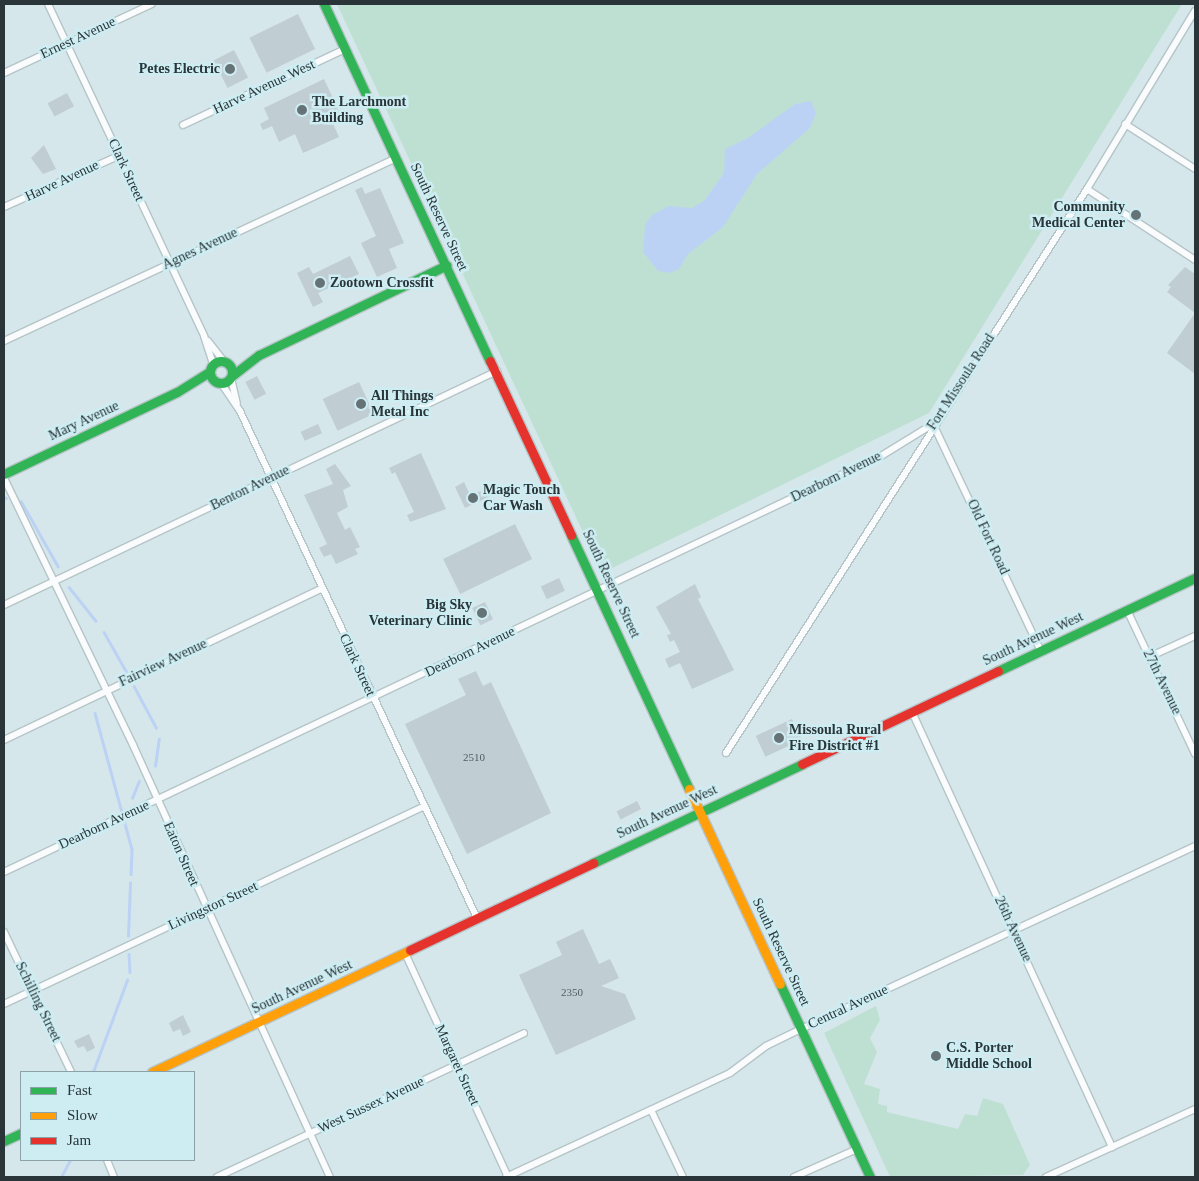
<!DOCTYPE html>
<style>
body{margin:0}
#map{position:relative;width:1199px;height:1181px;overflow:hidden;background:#d5e7eb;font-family:Georgia,serif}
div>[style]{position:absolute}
.green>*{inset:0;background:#bee0d2}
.water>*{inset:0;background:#bcd2f4}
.stream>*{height:2.5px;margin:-1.25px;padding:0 1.25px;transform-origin:1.25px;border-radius:1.25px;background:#bcd2f4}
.building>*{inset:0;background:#c0cdd2;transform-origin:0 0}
.roads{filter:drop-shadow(1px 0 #b5c4c7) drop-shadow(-1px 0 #b5c4c7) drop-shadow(0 1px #b5c4c7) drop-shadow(0 -1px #b5c4c7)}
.street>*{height:6px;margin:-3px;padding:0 3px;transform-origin:3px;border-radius:3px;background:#f9fbfc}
.fast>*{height:9px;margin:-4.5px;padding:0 4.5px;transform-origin:4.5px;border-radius:4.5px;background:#30b455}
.fast>.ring{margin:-4.5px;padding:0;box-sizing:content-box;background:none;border:9px solid #30b455;border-radius:50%}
.slow>*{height:9px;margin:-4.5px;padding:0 4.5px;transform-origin:4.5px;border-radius:4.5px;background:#ff9f0a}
.jam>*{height:9px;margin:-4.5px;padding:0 4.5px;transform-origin:4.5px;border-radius:4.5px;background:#e5322d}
.dots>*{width:14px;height:14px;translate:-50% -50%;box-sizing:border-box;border:2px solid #cdedf3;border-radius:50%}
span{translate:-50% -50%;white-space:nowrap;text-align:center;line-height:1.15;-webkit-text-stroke:5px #cdedf3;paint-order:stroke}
.number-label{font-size:11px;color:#525e62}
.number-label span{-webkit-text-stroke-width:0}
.street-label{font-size:14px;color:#293538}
.poi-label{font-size:14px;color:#293538;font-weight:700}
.right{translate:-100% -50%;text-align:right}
.left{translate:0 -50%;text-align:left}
.frame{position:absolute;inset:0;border:5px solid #293538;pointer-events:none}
.legend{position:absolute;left:20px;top:1071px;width:175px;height:90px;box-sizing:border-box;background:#cdedf3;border:1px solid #8ba3a8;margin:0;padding:6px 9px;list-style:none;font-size:15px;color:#293538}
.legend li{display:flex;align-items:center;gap:10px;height:25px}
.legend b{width:25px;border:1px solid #8ba3a8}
</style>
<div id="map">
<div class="green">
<i style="clip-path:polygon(337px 4px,1182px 4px,929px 413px,602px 573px)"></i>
<i style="clip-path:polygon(876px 1006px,880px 1020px,870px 1038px,877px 1052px,864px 1084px,880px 1089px,878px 1104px,887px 1106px,887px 1112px,958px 1129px,965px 1114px,977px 1116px,983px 1098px,1003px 1104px,1030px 1165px,1023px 1175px,890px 1177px,824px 1033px)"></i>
</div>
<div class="water">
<i style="clip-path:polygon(811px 101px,816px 113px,810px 128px,757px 174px,723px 227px,688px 254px,679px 269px,670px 273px,658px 271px,643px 252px,645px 225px,652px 215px,669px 206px,692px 208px,704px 201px,724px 173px,725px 149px,748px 138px,795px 104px)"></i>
</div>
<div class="stream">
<i style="left:4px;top:497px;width:2px;rotate:27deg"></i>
<i style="left:21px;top:501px;width:75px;rotate:60.4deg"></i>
<i style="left:69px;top:587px;width:43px;rotate:51.5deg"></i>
<i style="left:104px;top:632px;width:45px;rotate:60.6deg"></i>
<i style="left:134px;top:686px;width:47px;rotate:61.8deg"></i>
<i style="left:95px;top:713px;width:141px;rotate:74.8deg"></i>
<i style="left:132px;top:849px;width:25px;rotate:92deg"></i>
<i style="left:155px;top:766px;width:27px;rotate:-82deg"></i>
<i style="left:132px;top:798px;width:18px;rotate:-68deg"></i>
<i style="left:128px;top:936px;width:53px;rotate:-87.8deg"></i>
<i style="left:129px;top:954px;width:18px;rotate:87deg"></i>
<i style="left:93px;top:1072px;width:98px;rotate:-69.7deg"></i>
<i style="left:61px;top:1177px;width:19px;rotate:-62deg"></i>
</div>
<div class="building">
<i style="left:298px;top:14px;width:39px;height:54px;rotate:64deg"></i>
<i style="left:234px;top:50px;width:31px;height:23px;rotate:63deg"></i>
<i style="clip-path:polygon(324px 79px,340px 113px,330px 117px,339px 137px,303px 153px,295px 134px,279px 142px,272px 126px,263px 130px,260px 124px,269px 119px,264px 108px)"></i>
<i style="left:67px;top:93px;width:15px;height:22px;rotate:62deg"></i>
<i style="clip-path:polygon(44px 145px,56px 169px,43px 174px,31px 158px)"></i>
<i style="clip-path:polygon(362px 187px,365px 194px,380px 188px,404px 243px,389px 249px,397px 268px,377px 277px,361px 243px,376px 236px,355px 190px)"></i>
<i style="clip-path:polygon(350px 256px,359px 274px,318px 293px,323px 302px,313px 307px,297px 273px,309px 267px,313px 274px)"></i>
<i style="clip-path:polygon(1185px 267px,1195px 274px,1195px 313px,1167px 292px,1171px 287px,1168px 285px)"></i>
<i style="clip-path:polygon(1195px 313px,1195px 374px,1167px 353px)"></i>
<i style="left:257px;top:376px;width:20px;height:13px;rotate:63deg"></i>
<i style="left:359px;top:382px;width:35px;height:40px;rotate:65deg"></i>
<i style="left:318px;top:424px;width:10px;height:19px;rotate:66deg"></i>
<i style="clip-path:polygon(421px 453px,446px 509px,410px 522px,407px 515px,414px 512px,395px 472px,392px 474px,389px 468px)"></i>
<i style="clip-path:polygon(335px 464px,351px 486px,343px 490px,348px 507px,337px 513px,345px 530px,350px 527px,360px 547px,355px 549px,358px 554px,336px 564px,331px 554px,324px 557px,319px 548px,327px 544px,304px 495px,333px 484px,326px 469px)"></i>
<i style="clip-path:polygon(464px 482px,470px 495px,490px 488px,493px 495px,465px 508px,455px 487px)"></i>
<i style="left:515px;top:524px;width:39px;height:80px;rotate:64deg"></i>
<i style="left:559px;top:578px;width:14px;height:20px;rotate:65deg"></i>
<i style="clip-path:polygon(695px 584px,701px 597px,698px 599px,734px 670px,692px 689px,680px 663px,669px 668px,665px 659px,680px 652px,674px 640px,670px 642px,667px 635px,671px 634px,656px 607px)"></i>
<i style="left:485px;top:602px;width:19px;height:14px;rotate:65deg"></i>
<i style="clip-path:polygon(476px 671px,483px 686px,491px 682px,551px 813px,467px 854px,405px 724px,466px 695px,458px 679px)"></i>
<i style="left:792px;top:719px;width:23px;height:40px;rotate:65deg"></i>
<i style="left:637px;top:801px;width:9px;height:23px;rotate:63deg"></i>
<i style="clip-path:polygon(583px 929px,599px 964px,610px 959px,619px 978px,601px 986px,625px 994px,636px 1019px,556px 1055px,519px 975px,562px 955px,556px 942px)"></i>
<i style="clip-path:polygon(183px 1015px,191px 1032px,183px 1036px,180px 1029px,173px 1032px,169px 1023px)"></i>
<i style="clip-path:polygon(89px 1034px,95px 1048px,87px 1052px,84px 1046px,78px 1048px,74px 1041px)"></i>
</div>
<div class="roads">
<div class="street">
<i style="left:48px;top:4px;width:367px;rotate:64.8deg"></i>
<i style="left:204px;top:336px;width:29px;rotate:72deg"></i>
<i style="left:4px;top:73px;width:163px;rotate:-25deg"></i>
<i style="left:1125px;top:124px;width:83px;rotate:32.7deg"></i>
<i style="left:183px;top:125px;width:179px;rotate:-25.1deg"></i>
<i style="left:1087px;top:189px;width:129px;rotate:33.3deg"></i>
<i style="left:4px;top:207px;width:127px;rotate:-24.1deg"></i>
<i style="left:4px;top:341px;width:433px;rotate:-25deg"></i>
<i style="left:208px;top:341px;width:24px;rotate:52deg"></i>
<i style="left:231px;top:378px;width:26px;rotate:77deg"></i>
<i style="left:221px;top:383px;width:34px;rotate:56deg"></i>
<i style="left:240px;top:411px;width:560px;rotate:64.95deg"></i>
<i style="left:933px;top:424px;width:251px;rotate:64.6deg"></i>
<i style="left:4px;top:478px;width:297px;rotate:64.2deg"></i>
<i style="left:133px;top:745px;width:475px;rotate:65.5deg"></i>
<i style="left:4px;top:605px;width:546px;rotate:-25.39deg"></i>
<i style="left:1127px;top:610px;width:159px;rotate:64.7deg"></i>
<i style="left:1149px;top:657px;width:51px;rotate:-24.5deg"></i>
<i style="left:912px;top:712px;width:479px;rotate:65.3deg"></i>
<i style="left:4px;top:740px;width:352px;rotate:-25.5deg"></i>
<i style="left:726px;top:753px;width:670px;rotate:-57.38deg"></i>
<i style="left:1087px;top:189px;width:208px;rotate:-58.8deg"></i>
<i style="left:4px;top:872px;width:971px;rotate:-25.38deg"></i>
<i style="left:881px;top:456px;width:61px;rotate:-31.6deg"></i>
<i style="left:4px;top:932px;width:155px;rotate:64.4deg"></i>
<i style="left:405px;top:953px;width:247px;rotate:65.3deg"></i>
<i style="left:4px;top:1004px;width:463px;rotate:-25.2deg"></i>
<i style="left:651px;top:1110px;width:74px;rotate:64.5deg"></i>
<i style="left:107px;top:1160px;width:18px;rotate:68deg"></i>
<i style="left:217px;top:1177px;width:339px;rotate:-25.1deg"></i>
<i style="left:506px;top:1177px;width:247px;rotate:-24.9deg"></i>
<i style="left:730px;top:1073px;width:45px;rotate:-36.9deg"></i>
<i style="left:766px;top:1046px;width:39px;rotate:-26deg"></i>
<i style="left:801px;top:1029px;width:434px;rotate:-24.9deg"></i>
<i style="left:794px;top:1177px;width:69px;rotate:-24deg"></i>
<i style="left:1046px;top:1177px;width:164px;rotate:-24.5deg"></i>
</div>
<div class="fast">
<i style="left:324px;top:4px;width:394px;rotate:65.1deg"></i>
<i class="ring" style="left:210px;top:361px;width:13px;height:13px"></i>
<i style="left:233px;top:375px;width:33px;rotate:-38deg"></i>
<i style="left:259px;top:355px;width:208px;rotate:-25.6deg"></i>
<i style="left:4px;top:474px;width:191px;rotate:-25.4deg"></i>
<i style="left:177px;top:392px;width:39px;rotate:-32deg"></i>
<i style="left:571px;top:535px;width:280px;rotate:65.1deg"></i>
<i style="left:998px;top:671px;width:218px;rotate:-25.3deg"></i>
<i style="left:593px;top:863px;width:231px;rotate:-25.3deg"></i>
<i style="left:780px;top:984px;width:213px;rotate:65deg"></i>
<i style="left:4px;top:1141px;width:19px;rotate:-25deg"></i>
</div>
<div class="slow">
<i style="left:689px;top:789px;width:215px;rotate:65deg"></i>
<i style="left:152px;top:1072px;width:285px;rotate:-25.3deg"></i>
</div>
<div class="jam">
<i style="left:490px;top:361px;width:192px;rotate:65deg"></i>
<i style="left:802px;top:764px;width:217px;rotate:-25.4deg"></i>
<i style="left:410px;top:950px;width:203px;rotate:-25.4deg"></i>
</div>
</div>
<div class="dots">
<i style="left:230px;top:69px;background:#657377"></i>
<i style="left:302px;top:110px;background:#657377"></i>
<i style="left:1136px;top:215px;background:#657377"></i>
<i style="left:320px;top:283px;background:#657377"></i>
<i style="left:361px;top:404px;background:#657377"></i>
<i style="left:473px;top:498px;background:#657377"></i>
<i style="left:482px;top:613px;background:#657377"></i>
<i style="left:779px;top:738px;background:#657377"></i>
<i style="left:936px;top:1056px;background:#657377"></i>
</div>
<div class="number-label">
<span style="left:474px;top:757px">2510</span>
<span style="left:572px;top:992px">2350</span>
</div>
<div class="street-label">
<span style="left:78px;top:38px;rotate:-25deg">Ernest Avenue</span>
<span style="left:264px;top:87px;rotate:-25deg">Harve Avenue West</span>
<span style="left:126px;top:170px;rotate:65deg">Clark Street</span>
<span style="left:62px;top:181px;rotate:-25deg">Harve Avenue</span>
<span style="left:439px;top:217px;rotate:65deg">South Reserve Street</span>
<span style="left:200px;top:249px;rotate:-25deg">Agnes Avenue</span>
<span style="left:961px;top:382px;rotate:-57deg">Fort Missoula Road</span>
<span style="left:84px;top:421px;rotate:-25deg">Mary Avenue</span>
<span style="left:836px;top:477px;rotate:-26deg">Dearborn Avenue</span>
<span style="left:250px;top:488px;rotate:-26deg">Benton Avenue</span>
<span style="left:988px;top:537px;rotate:65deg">Old Fort Road</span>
<span style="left:611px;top:584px;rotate:65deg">South Reserve Street</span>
<span style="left:1033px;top:639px;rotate:-25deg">South Avenue West</span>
<span style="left:470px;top:652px;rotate:-26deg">Dearborn Avenue</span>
<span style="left:163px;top:663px;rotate:-25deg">Fairview Avenue</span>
<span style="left:357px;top:665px;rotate:65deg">Clark Street</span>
<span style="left:1162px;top:682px;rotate:64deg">27th Avenue</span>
<span style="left:667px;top:812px;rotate:-25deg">South Avenue West</span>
<span style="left:104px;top:825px;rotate:-25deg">Dearborn Avenue</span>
<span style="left:181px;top:854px;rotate:66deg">Eaton Street</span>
<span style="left:213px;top:906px;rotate:-25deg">Livingston Street</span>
<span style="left:1013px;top:929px;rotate:65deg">26th Avenue</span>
<span style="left:781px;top:952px;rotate:65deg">South Reserve Street</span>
<span style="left:302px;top:987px;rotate:-25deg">South Avenue West</span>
<span style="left:38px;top:1002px;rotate:64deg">Schilling Street</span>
<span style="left:848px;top:1007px;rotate:-25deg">Central Avenue</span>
<span style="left:457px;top:1065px;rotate:65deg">Margaret Street</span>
<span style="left:371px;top:1105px;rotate:-25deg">West Sussex Avenue</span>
</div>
<div class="poi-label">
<span class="right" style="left:220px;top:69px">Petes Electric</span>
<span class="left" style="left:312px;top:110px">The Larchmont<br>Building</span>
<span class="right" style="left:1125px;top:215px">Community<br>Medical Center</span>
<span class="left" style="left:330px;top:283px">Zootown Crossfit</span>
<span class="left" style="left:371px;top:404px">All Things<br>Metal Inc</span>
<span class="left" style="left:483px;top:498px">Magic Touch<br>Car Wash</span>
<span class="right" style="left:472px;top:613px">Big Sky<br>Veterinary Clinic</span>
<span class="left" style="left:789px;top:738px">Missoula Rural<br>Fire District #1</span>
<span class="left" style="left:946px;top:1056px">C.S. Porter<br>Middle School</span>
</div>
<div class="frame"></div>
<ul class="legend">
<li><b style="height:6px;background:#30b455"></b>Fast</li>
<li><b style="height:6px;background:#ff9f0a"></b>Slow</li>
<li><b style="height:6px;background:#e5322d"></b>Jam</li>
</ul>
</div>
